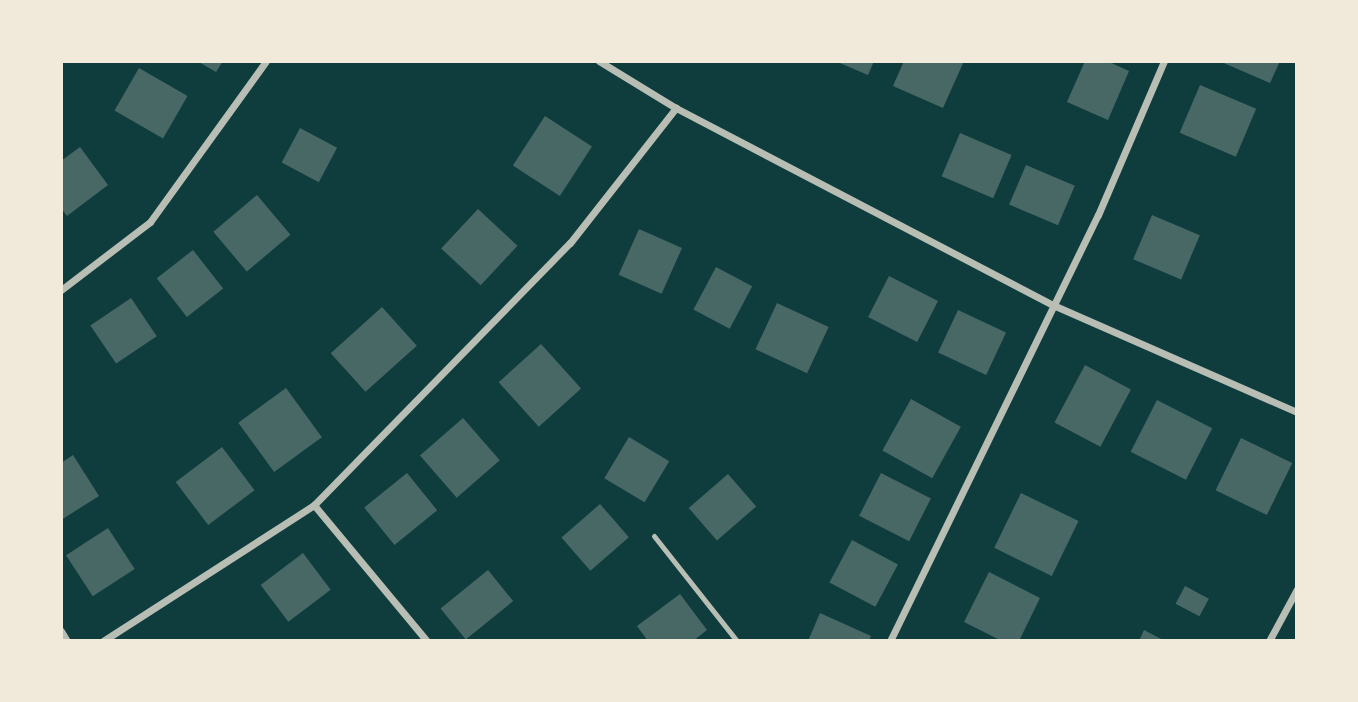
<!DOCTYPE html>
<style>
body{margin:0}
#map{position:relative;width:1358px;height:702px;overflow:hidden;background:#0f3d3e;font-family:"Exo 2",sans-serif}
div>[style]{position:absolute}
.building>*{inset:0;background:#486865;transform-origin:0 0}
.service>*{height:5px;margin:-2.5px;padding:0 2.5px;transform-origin:2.5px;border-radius:2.5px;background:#b8beb3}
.minor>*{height:7px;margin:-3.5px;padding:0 3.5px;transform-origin:3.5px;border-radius:3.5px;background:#b8beb3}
span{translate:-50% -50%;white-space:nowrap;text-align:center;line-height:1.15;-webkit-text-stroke:6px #f1e9da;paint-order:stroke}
.frame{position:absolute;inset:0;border:63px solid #f1e9da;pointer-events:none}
</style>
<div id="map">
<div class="building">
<i style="clip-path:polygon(197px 61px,223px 61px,216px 72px)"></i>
<i style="clip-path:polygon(835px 61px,874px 61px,868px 75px)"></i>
<i style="clip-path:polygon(904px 61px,964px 61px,943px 108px,893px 86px)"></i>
<i style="clip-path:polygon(1085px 61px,1107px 61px,1129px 71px,1108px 120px,1067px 102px)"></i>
<i style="clip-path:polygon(1219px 61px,1280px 61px,1270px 83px)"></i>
<i style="left:139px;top:68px;width:56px;height:49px;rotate:30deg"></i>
<i style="left:1200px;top:85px;width:61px;height:52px;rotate:23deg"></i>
<i style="left:545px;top:116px;width:56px;height:59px;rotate:33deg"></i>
<i style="left:300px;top:128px;width:42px;height:39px;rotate:28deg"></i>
<i style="left:960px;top:133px;width:56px;height:47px;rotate:23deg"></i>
<i style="clip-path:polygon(80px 147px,108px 185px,67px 216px,61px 208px,61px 161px)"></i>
<i style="left:1026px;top:165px;width:53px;height:43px;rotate:23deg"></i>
<i style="left:257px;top:195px;width:52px;height:57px;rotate:50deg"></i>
<i style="left:478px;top:209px;width:54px;height:54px;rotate:43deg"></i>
<i style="left:1152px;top:215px;width:52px;height:48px;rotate:23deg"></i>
<i style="left:639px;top:229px;width:47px;height:50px;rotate:24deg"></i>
<i style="left:193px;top:250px;width:49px;height:46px;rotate:52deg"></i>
<i style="left:716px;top:267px;width:41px;height:48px;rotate:28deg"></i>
<i style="left:889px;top:276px;width:55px;height:46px;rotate:27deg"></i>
<i style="left:131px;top:298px;width:46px;height:49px;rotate:56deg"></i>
<i style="left:777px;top:303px;width:57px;height:51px;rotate:25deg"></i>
<i style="left:382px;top:307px;width:52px;height:69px;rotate:48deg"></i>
<i style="left:958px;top:310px;width:53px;height:47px;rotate:25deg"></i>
<i style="left:541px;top:344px;width:60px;height:57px;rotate:48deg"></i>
<i style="left:1085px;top:365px;width:52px;height:65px;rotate:28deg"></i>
<i style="left:286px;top:388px;width:61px;height:59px;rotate:54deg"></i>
<i style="left:911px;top:399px;width:57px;height:59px;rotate:29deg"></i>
<i style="left:1157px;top:400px;width:62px;height:58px;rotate:27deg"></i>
<i style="left:463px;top:418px;width:56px;height:57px;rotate:49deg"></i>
<i style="left:629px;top:437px;width:47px;height:48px;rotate:31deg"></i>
<i style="left:1241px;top:438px;width:57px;height:58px;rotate:26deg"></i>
<i style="left:222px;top:447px;width:54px;height:58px;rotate:53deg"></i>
<i style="clip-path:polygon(73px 455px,99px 496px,61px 520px,61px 463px)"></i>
<i style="left:407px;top:473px;width:48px;height:55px;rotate:51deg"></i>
<i style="left:881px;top:473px;width:56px;height:48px;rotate:27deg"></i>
<i style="left:728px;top:474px;width:43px;height:52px;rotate:49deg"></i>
<i style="left:1021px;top:493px;width:64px;height:61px;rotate:26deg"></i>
<i style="left:600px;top:504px;width:44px;height:51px;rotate:49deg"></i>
<i style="left:108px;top:528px;width:49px;height:50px;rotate:57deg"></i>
<i style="left:852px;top:540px;width:52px;height:48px;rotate:28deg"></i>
<i style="left:303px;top:553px;width:46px;height:53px;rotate:53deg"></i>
<i style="left:488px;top:570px;width:40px;height:61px;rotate:51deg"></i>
<i style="clip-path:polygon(989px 572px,1040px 598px,1019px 641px,1002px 641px,964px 622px)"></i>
<i style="left:1185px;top:586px;width:27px;height:20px;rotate:28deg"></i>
<i style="clip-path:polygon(680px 594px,707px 630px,693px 641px,648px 641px,637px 626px)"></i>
<i style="clip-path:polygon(820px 613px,871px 636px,869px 641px,808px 641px)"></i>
<i style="clip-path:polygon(1144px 630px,1165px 641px,1139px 641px)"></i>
</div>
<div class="service">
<i style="left:654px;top:536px;width:134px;rotate:51.7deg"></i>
</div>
<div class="minor">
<i style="left:599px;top:61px;width:90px;rotate:31.4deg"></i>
<i style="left:676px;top:108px;width:425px;rotate:27.6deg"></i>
<i style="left:1053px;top:305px;width:266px;rotate:23.7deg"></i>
<i style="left:61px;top:290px;width:112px;rotate:-37.4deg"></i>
<i style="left:150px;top:222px;width:198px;rotate:-54.2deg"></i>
<i style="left:314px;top:505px;width:177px;rotate:50.3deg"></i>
<i style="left:61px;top:631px;width:12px;rotate:59deg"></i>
<i style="left:103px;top:641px;width:251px;rotate:-32.8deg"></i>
<i style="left:314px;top:505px;width:366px;rotate:-45.7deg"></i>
<i style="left:570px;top:243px;width:172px;rotate:-51.9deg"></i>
<i style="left:890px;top:641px;width:474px;rotate:-64deg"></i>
<i style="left:1098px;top:215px;width:168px;rotate:-66.8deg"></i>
<i style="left:1269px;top:641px;width:59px;rotate:-61.7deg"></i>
</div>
<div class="frame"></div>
</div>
